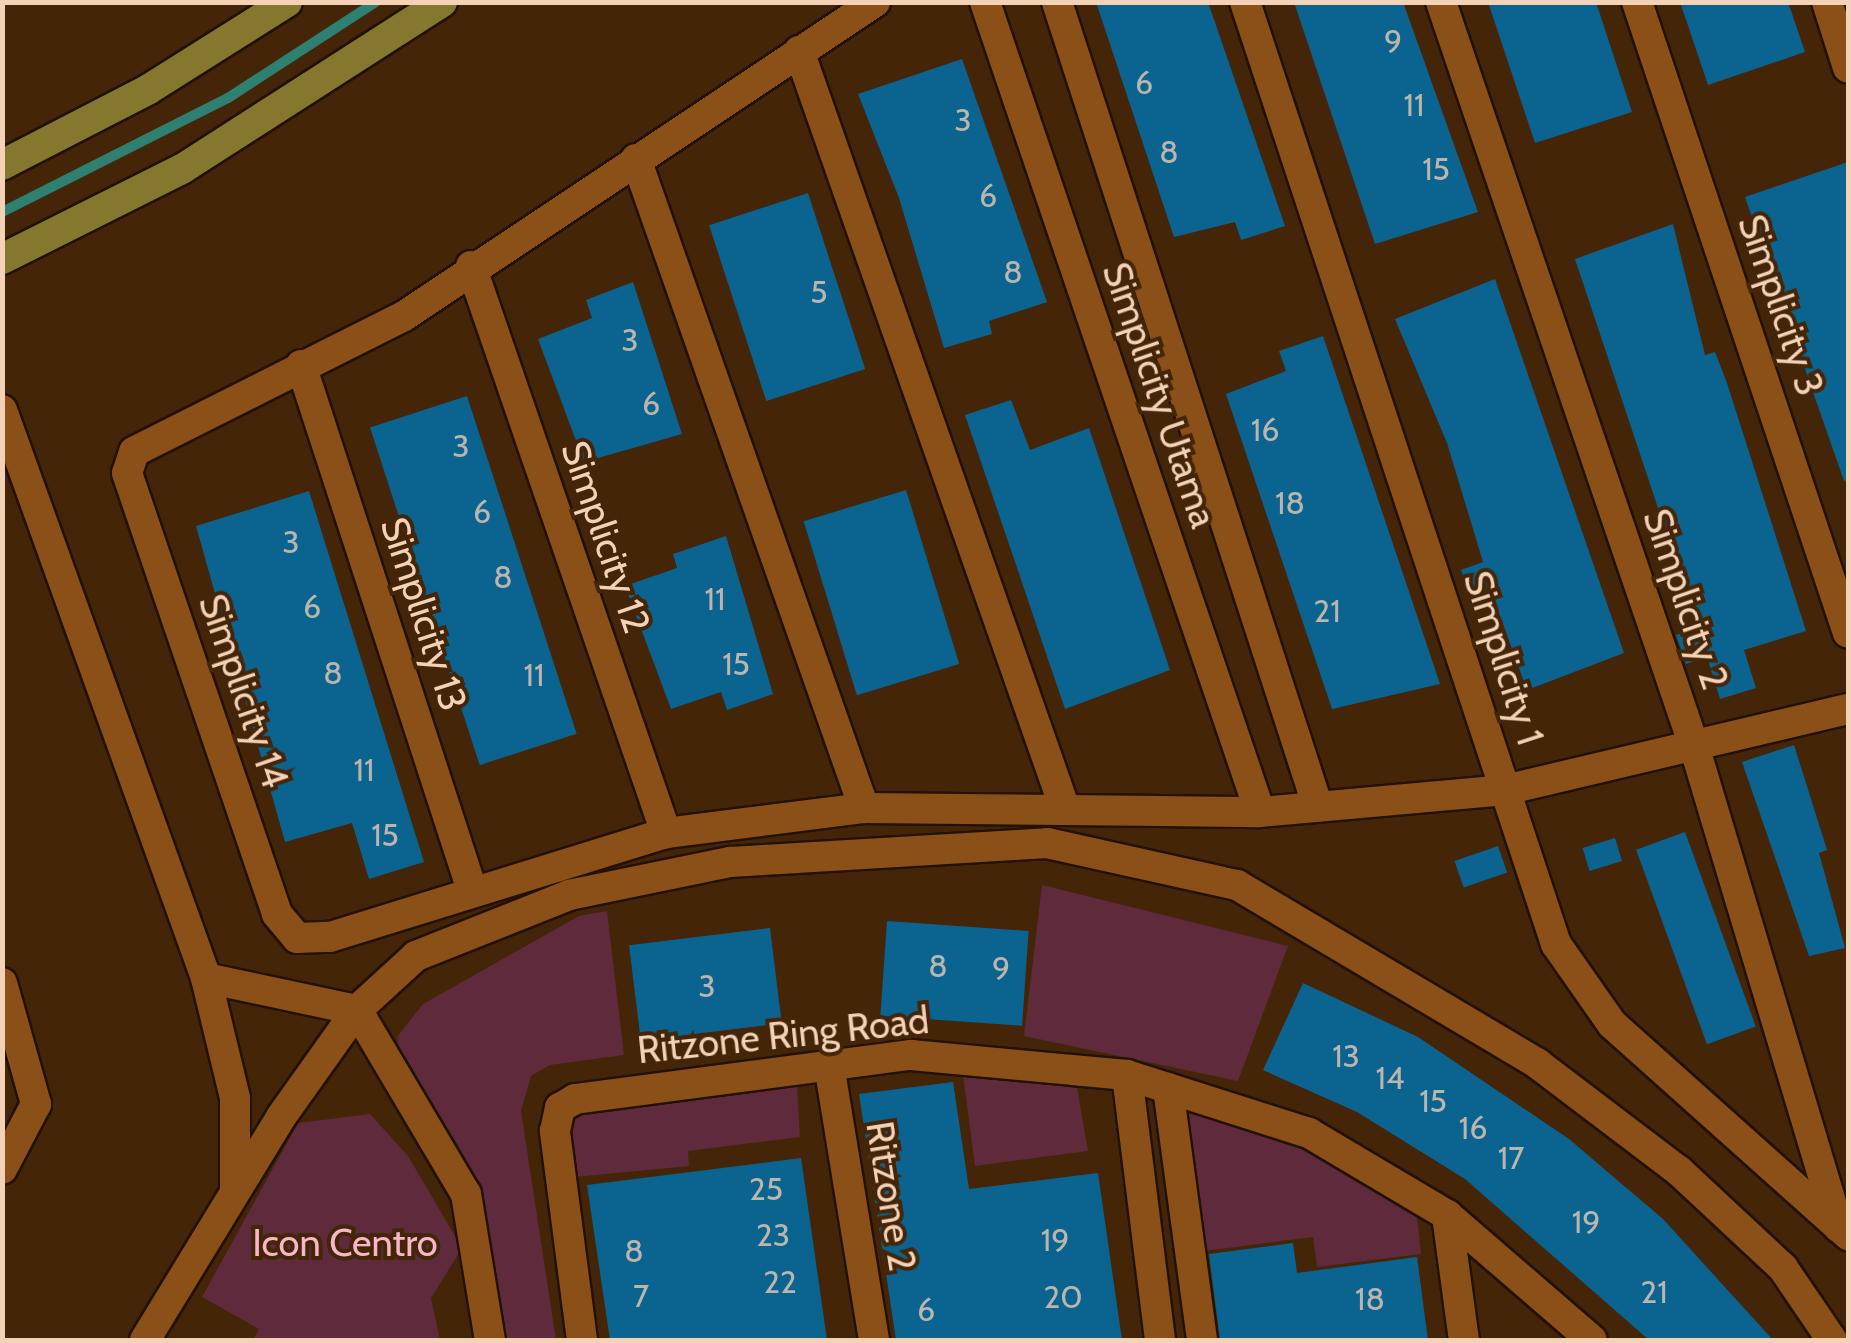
<!DOCTYPE html>
<style>
body{margin:0}
#map{position:relative;width:1851px;height:1343px;overflow:hidden;background:#442508;font-family:Cabin,sans-serif}
div>[style]{position:absolute}
.green>*{inset:0;background:#5e2a3c}
.stream>*{height:10px;margin:-5px;padding:0 5px;transform-origin:5px;border-radius:5px;background:#2e8172}
.building>*{inset:0;background:#0b638f;transform-origin:0 0}
.roads{filter:drop-shadow(2px 0 #231102) drop-shadow(-2px 0 #231102) drop-shadow(0 2px #231102) drop-shadow(0 -2px #231102)}
.minor>*{height:30px;margin:-15px;padding:0 15px;transform-origin:15px;border-radius:15px;background:#8a5018}
.major>*{height:30px;margin:-15px;padding:0 15px;transform-origin:15px;border-radius:15px;background:#85782e}
span{translate:-50% -50%;white-space:nowrap;text-align:center;line-height:1.15;-webkit-text-stroke:8px #442508;paint-order:stroke}
.number-label{font-size:32px;color:#bab6ae}
.number-label span{-webkit-text-stroke-width:0}
.street-label{font-size:38px;color:#f4d2b8}
.park-label{font-size:38px;color:#f8b6ca}
.frame{position:absolute;inset:0;border:5px solid #f4d2b8;pointer-events:none}
</style>
<div id="map">
<div class="green">
<i style="clip-path:polygon(1042px 885px,1288px 946px,1238px 1081px,1024px 1036px)"></i>
<i style="clip-path:polygon(607px 911px,624px 1055px,550px 1065px,531px 1076px,521px 1111px,556px 1340px,502px 1340px,495px 1264px,459px 1147px,402px 1075px,397px 1037px,423px 1004px,579px 916px)"></i>
<i style="clip-path:polygon(963px 1075px,1075px 1076px,1088px 1151px,975px 1166px)"></i>
<i style="clip-path:polygon(797px 1085px,800px 1137px,688px 1151px,689px 1166px,574px 1177px,557px 1103px)"></i>
<i style="clip-path:polygon(1162px 1100px,1246px 1114px,1401px 1194px,1417px 1217px,1421px 1254px,1317px 1267px,1313px 1237px,1189px 1253px)"></i>
<i style="clip-path:polygon(370px 1114px,408px 1156px,462px 1248px,431px 1298px,440px 1340px,253px 1340px,259px 1329px,202px 1297px,298px 1123px)"></i>
</div>
<div class="stream">
<i style="left:2px;top:212px;width:253px;rotate:-26.8deg"></i>
<i style="left:228px;top:98px;width:176px;rotate:-33deg"></i>
</div>
<div class="building">
<i style="clip-path:polygon(1096px 2px,1208px 2px,1285px 226px,1241px 240px,1235px 222px,1174px 237px)"></i>
<i style="clip-path:polygon(1294px 2px,1403px 2px,1478px 212px,1375px 244px)"></i>
<i style="clip-path:polygon(1488px 2px,1596px 2px,1632px 112px,1535px 143px)"></i>
<i style="clip-path:polygon(1680px 2px,1788px 2px,1805px 52px,1708px 85px)"></i>
<i style="clip-path:polygon(962px 59px,1047px 302px,989px 321px,992px 334px,944px 348px,899px 198px,858px 94px)"></i>
<i style="clip-path:polygon(1848px 162px,1848px 480px,1844px 481px,1745px 197px)"></i>
<i style="left:808px;top:193px;width:185px;height:104px;rotate:72deg"></i>
<i style="clip-path:polygon(1673px 224px,1705px 355px,1715px 352px,1727px 383px,1806px 631px,1744px 650px,1756px 688px,1720px 699px,1707px 657px,1686px 664px,1676px 635px,1698px 628px,1575px 259px)"></i>
<i style="clip-path:polygon(1495px 279px,1624px 653px,1527px 690px,1492px 594px,1472px 600px,1461px 570px,1483px 562px,1447px 443px,1395px 319px)"></i>
<i style="clip-path:polygon(633px 282px,682px 434px,584px 462px,538px 339px,592px 318px,586px 300px)"></i>
<i style="clip-path:polygon(1323px 336px,1440px 684px,1332px 709px,1226px 394px,1286px 371px,1279px 351px)"></i>
<i style="left:467px;top:396px;width:355px;height:102px;rotate:72deg"></i>
<i style="clip-path:polygon(1011px 400px,1030px 450px,1089px 428px,1170px 670px,1065px 709px,965px 415px)"></i>
<i style="left:906px;top:490px;width:182px;height:107px;rotate:73deg"></i>
<i style="clip-path:polygon(309px 491px,424px 862px,369px 879px,352px 823px,285px 842px,196px 526px)"></i>
<i style="clip-path:polygon(726px 536px,773px 694px,727px 710px,721px 692px,671px 709px,625px 586px,677px 568px,673px 554px)"></i>
<i style="clip-path:polygon(1794px 745px,1827px 850px,1819px 853px,1845px 948px,1809px 956px,1742px 762px)"></i>
<i style="left:1685px;top:832px;width:207px;height:52px;rotate:70deg"></i>
<i style="left:1615px;top:838px;width:24px;height:34px;rotate:73deg"></i>
<i style="left:1498px;top:846px;width:28px;height:46px;rotate:71deg"></i>
<i style="left:887px;top:921px;width:142px;height:95px;rotate:4deg"></i>
<i style="left:770px;top:928px;width:96px;height:142px;rotate:83deg"></i>
<i style="clip-path:polygon(1303px 983px,1418px 1037px,1569px 1139px,1663px 1219px,1773px 1340px,1649px 1340px,1465px 1179px,1357px 1112px,1263px 1070px)"></i>
<i style="clip-path:polygon(953px 1082px,969px 1189px,1098px 1173px,1122px 1340px,896px 1340px,859px 1094px)"></i>
<i style="clip-path:polygon(801px 1158px,827px 1340px,610px 1340px,587px 1185px)"></i>
<i style="clip-path:polygon(1293px 1243px,1297px 1273px,1417px 1257px,1428px 1340px,1220px 1340px,1209px 1254px)"></i>
</div>
<div class="roads">
<div class="minor">
<i style="left:875px;top:2px;width:566px;rotate:146.31deg"></i>
<i style="left:404px;top:316px;width:302px;rotate:153.3deg"></i>
<i style="left:134px;top:452px;width:22px;rotate:108deg"></i>
<i style="left:127px;top:473px;width:466px;rotate:71.2deg"></i>
<i style="left:277px;top:914px;width:31px;rotate:50deg"></i>
<i style="left:297px;top:938px;width:33px;rotate:-2deg"></i>
<i style="left:330px;top:937px;width:352px;rotate:-17.2deg"></i>
<i style="left:666px;top:833px;width:200px;rotate:-7.2deg"></i>
<i style="left:864px;top:808px;width:396px;rotate:0.6deg"></i>
<i style="left:1260px;top:812px;width:246px;rotate:-5.1deg"></i>
<i style="left:1505px;top:790px;width:352px;rotate:-13.3deg"></i>
<i style="left:985px;top:2px;width:855px;rotate:71.25deg"></i>
<i style="left:1057px;top:2px;width:846px;rotate:72.04deg"></i>
<i style="left:1245px;top:2px;width:992px;rotate:71.73deg"></i>
<i style="left:1556px;top:944px;width:98px;rotate:55deg"></i>
<i style="left:1612px;top:1024px;width:317px;rotate:41.8deg"></i>
<i style="left:1441px;top:2px;width:789px;rotate:71.22deg"></i>
<i style="left:1695px;top:749px;width:499px;rotate:73.3deg"></i>
<i style="left:1637px;top:2px;width:665px;rotate:71.51deg"></i>
<i style="left:1827px;top:2px;width:69px;rotate:72.3deg"></i>
<i style="left:799px;top:51px;width:800px;rotate:70.66deg"></i>
<i style="left:636px;top:159px;width:688px;rotate:70.64deg"></i>
<i style="left:471px;top:266px;width:600px;rotate:71.02deg"></i>
<i style="left:301px;top:365px;width:549px;rotate:71.96deg"></i>
<i style="left:2px;top:410px;width:604px;rotate:70.24deg"></i>
<i style="left:206px;top:978px;width:123px;rotate:76.4deg"></i>
<i style="left:235px;top:1098px;width:90px;rotate:90deg"></i>
<i style="left:206px;top:978px;width:154px;rotate:12deg"></i>
<i style="left:357px;top:1010px;width:214px;rotate:59.4deg"></i>
<i style="left:466px;top:1194px;width:148px;rotate:80.7deg"></i>
<i style="left:2px;top:983px;width:126px;rotate:74.3deg"></i>
<i style="left:36px;top:1104px;width:73px;rotate:117.6deg"></i>
<i style="left:829px;top:1065px;width:279px;rotate:80.7deg"></i>
<i style="left:1127px;top:1075px;width:267px;rotate:82.9deg"></i>
<i style="left:1168px;top:1088px;width:254px;rotate:82.3deg"></i>
<i style="left:1447px;top:1215px;width:126px;rotate:82.3deg"></i>
<i style="left:145px;top:1340px;width:261px;rotate:-58.6deg"></i>
<i style="left:281px;top:1117px;width:131px;rotate:-54.6deg"></i>
<i style="left:357px;top:1010px;width:80px;rotate:-42.5deg"></i>
<i style="left:416px;top:956px;width:165px;rotate:-21.7deg"></i>
<i style="left:569px;top:895px;width:164px;rotate:-11.6deg"></i>
<i style="left:730px;top:862px;width:318px;rotate:-3.4deg"></i>
<i style="left:1047px;top:843px;width:195px;rotate:12.5deg"></i>
<i style="left:1237px;top:885px;width:350px;rotate:30.7deg"></i>
<i style="left:1538px;top:1064px;width:177px;rotate:37.2deg"></i>
<i style="left:1679px;top:1171px;width:142px;rotate:43deg"></i>
<i style="left:1783px;top:1268px;width:87px;rotate:55.8deg"></i>
<i style="left:582px;top:1340px;width:211px;rotate:-97.4deg"></i>
<i style="left:555px;top:1131px;width:24px;rotate:-78deg"></i>
<i style="left:560px;top:1108px;width:17px;rotate:-31deg"></i>
<i style="left:575px;top:1099px;width:339px;rotate:-7.5deg"></i>
<i style="left:911px;top:1055px;width:217px;rotate:5.3deg"></i>
<i style="left:1127px;top:1075px;width:191px;rotate:17.7deg"></i>
<i style="left:1309px;top:1133px;width:161px;rotate:30.7deg"></i>
<i style="left:1447px;top:1215px;width:191px;rotate:40.8deg"></i>
</div>
<div class="major">
<i style="left:2px;top:165px;width:165px;rotate:-27.3deg"></i>
<i style="left:149px;top:89px;width:163px;rotate:-32.2deg"></i>
<i style="left:2px;top:259px;width:201px;rotate:-26.6deg"></i>
<i style="left:182px;top:169px;width:309px;rotate:-32.7deg"></i>
</div>
</div>
<div class="number-label">
<span style="left:1393px;top:41px">9</span>
<span style="left:1144px;top:83px">6</span>
<span style="left:1414px;top:105px">11</span>
<span style="left:963px;top:120px">3</span>
<span style="left:1169px;top:152px">8</span>
<span style="left:1436px;top:169px">15</span>
<span style="left:988px;top:196px">6</span>
<span style="left:1013px;top:272px">8</span>
<span style="left:819px;top:292px">5</span>
<span style="left:630px;top:340px">3</span>
<span style="left:651px;top:404px">6</span>
<span style="left:1265px;top:430px">16</span>
<span style="left:461px;top:446px">3</span>
<span style="left:1290px;top:503px">18</span>
<span style="left:482px;top:512px">6</span>
<span style="left:291px;top:542px">3</span>
<span style="left:503px;top:577px">8</span>
<span style="left:715px;top:599px">11</span>
<span style="left:312px;top:607px">6</span>
<span style="left:1327px;top:611px">21</span>
<span style="left:736px;top:664px">15</span>
<span style="left:333px;top:673px">8</span>
<span style="left:534px;top:675px">11</span>
<span style="left:364px;top:770px">11</span>
<span style="left:385px;top:835px">15</span>
<span style="left:938px;top:966px">8</span>
<span style="left:1001px;top:968px">9</span>
<span style="left:707px;top:986px">3</span>
<span style="left:1346px;top:1056px">13</span>
<span style="left:1390px;top:1078px">14</span>
<span style="left:1433px;top:1101px">15</span>
<span style="left:1473px;top:1128px">16</span>
<span style="left:1511px;top:1158px">17</span>
<span style="left:766px;top:1189px">25</span>
<span style="left:1586px;top:1222px">19</span>
<span style="left:773px;top:1235px">23</span>
<span style="left:1055px;top:1240px">19</span>
<span style="left:634px;top:1251px">8</span>
<span style="left:780px;top:1282px">22</span>
<span style="left:1654px;top:1292px">21</span>
<span style="left:641px;top:1296px">7</span>
<span style="left:1063px;top:1297px">20</span>
<span style="left:1370px;top:1299px">18</span>
<span style="left:926px;top:1310px">6</span>
</div>
<div class="street-label">
<span style="left:1781px;top:305px;rotate:71deg">Simplicity 3</span>
<span style="left:1160px;top:395px;rotate:71deg">Simplicity Utama</span>
<span style="left:606px;top:537px;rotate:71deg">Simplicity 12</span>
<span style="left:1686px;top:599px;rotate:71deg">Simplicity 2</span>
<span style="left:424px;top:614px;rotate:72deg">Simplicity 13</span>
<span style="left:1504px;top:658px;rotate:72deg">Simplicity 1</span>
<span style="left:244px;top:691px;rotate:71deg">Simplicity 14</span>
<span style="left:783px;top:1035px;rotate:-6deg">Ritzone Ring Road</span>
<span style="left:891px;top:1196px;rotate:81deg">Ritzone 2</span>
</div>
<div class="park-label">
<span style="left:345px;top:1243px">Icon Centro</span>
</div>
<div class="frame"></div>
</div>
